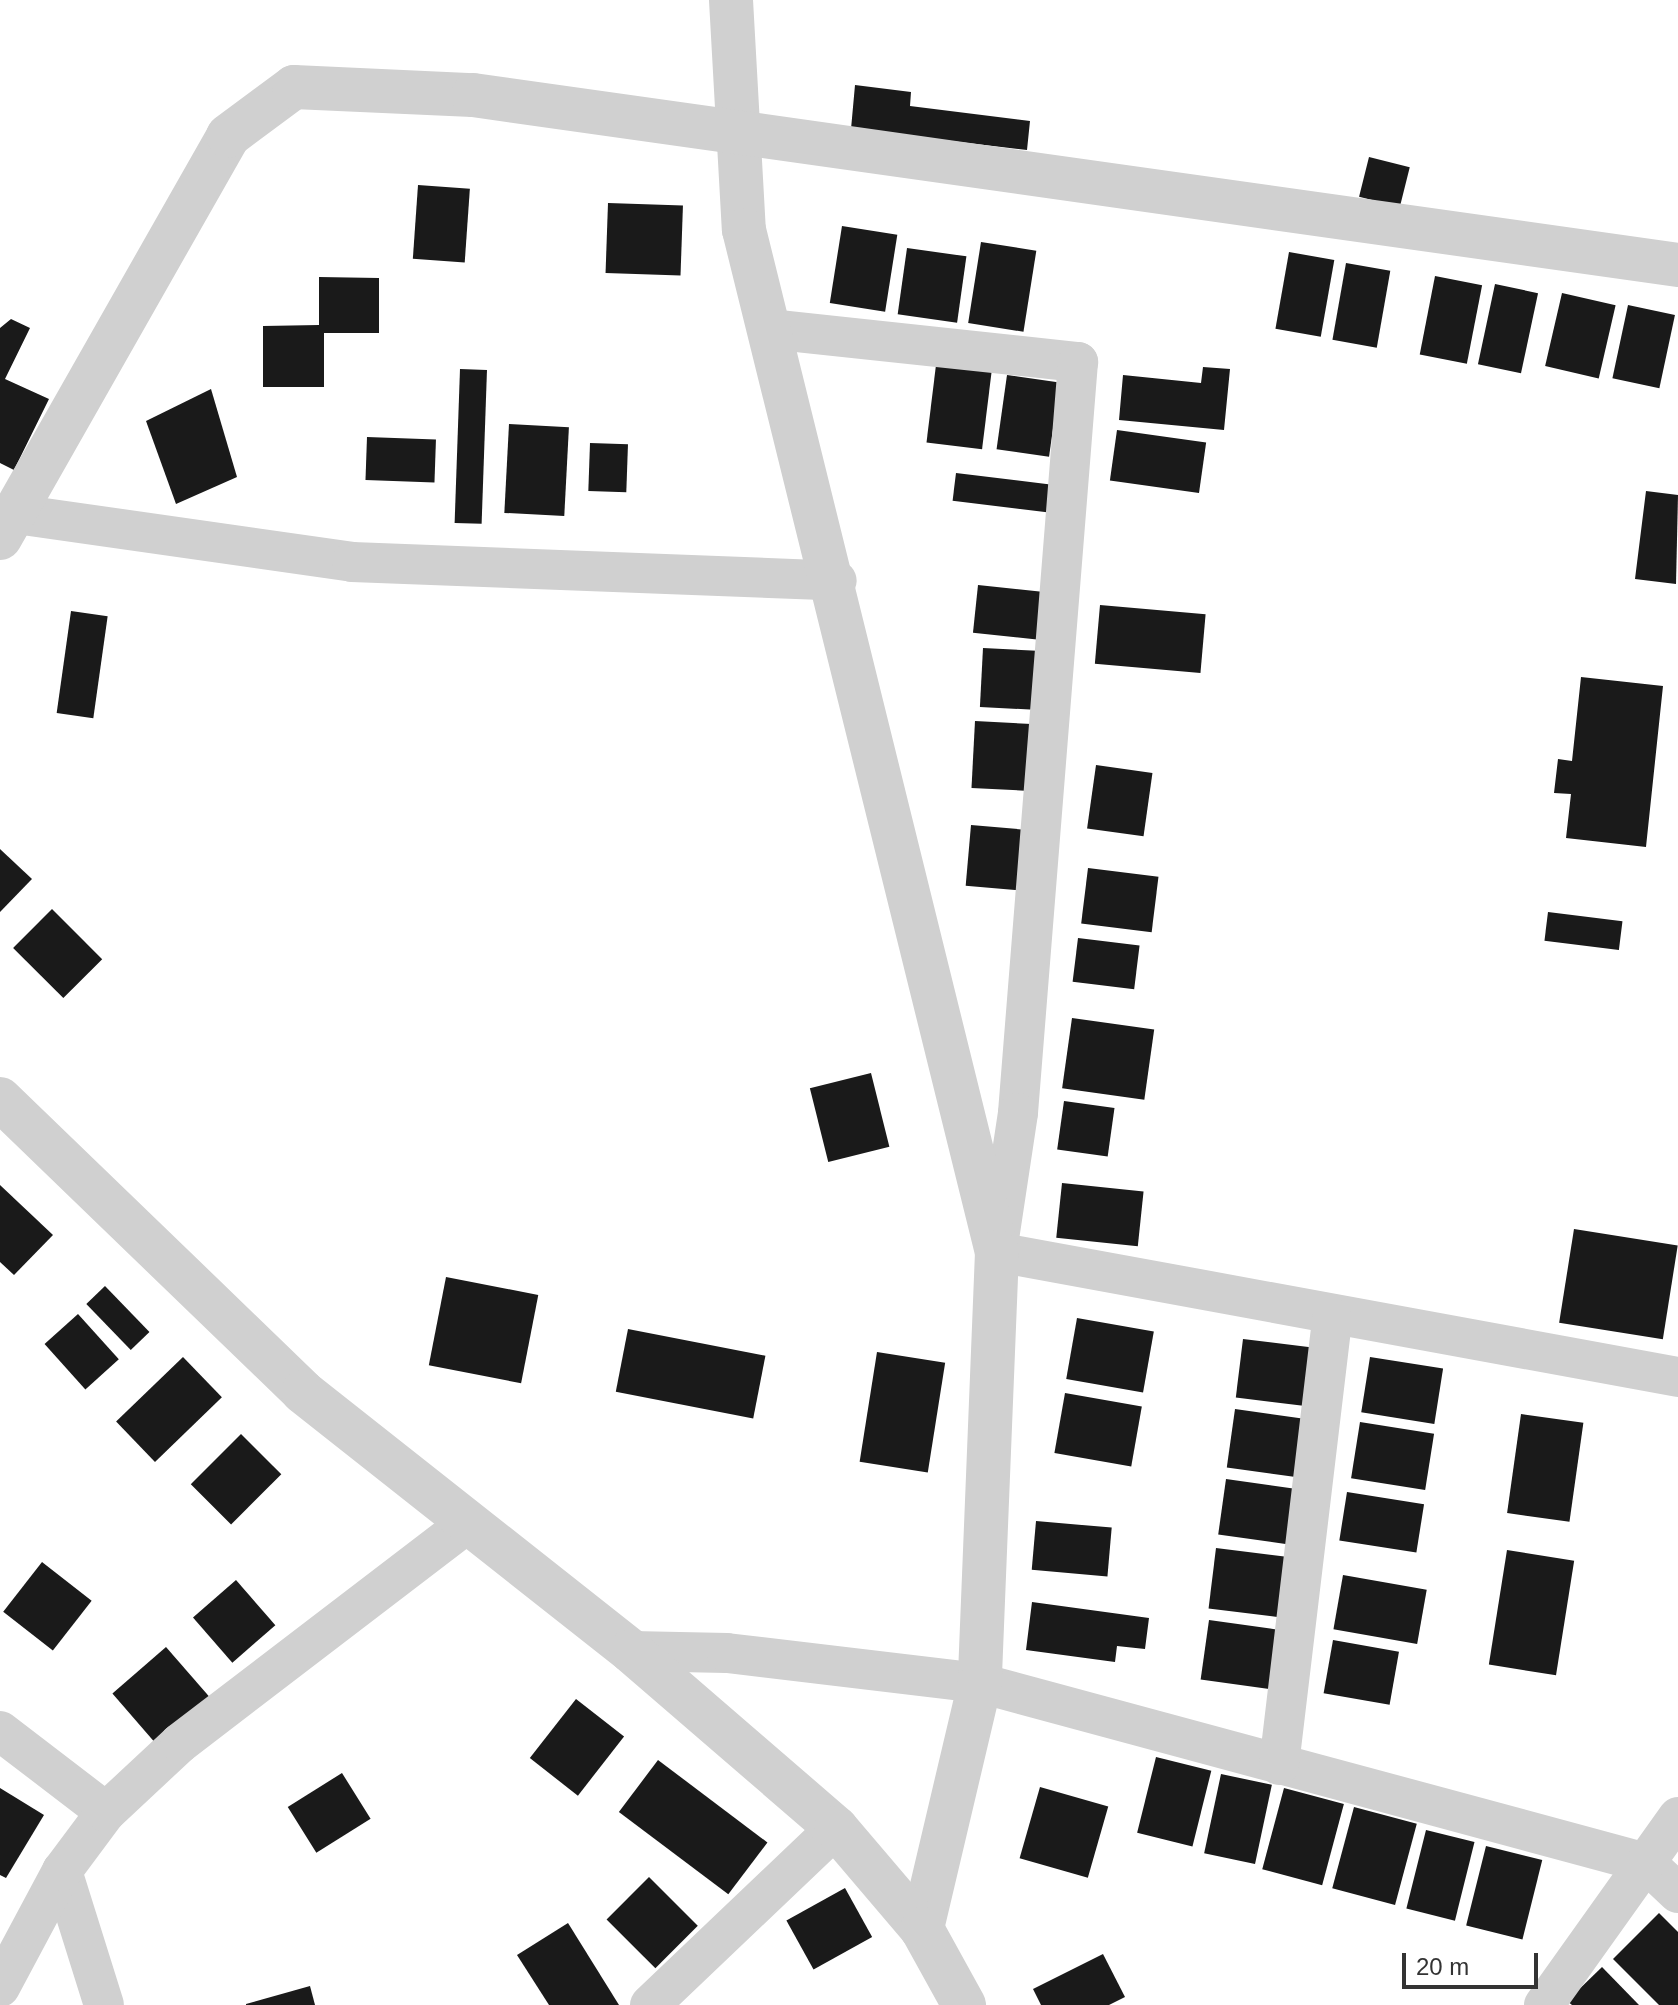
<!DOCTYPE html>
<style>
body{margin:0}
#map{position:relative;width:1678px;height:2005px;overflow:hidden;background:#fff;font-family:Helvetica,sans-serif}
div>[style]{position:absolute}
.building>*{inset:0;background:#1a1a1a;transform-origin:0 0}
.minor>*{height:40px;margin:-20px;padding:0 20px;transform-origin:20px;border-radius:20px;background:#d0d0d0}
.tertiary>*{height:44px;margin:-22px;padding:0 22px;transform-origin:22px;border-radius:22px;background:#d0d0d0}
span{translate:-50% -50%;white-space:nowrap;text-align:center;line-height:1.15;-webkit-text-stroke:8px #fff;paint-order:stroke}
.scale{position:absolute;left:1402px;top:1953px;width:136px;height:36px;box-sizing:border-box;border:4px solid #333;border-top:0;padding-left:10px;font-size:24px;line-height:28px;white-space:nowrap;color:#333;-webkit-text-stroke:6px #fff;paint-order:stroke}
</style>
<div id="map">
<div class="building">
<i style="clip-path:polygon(855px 85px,911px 92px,910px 106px,1030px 121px,1027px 150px,851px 129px)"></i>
<i style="left:1369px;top:157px;width:42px;height:41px;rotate:14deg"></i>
<i style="left:418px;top:185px;width:52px;height:74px;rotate:4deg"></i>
<i style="left:608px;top:203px;width:75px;height:70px;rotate:2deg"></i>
<i style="left:842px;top:226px;width:56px;height:78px;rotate:9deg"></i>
<i style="left:981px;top:242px;width:56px;height:82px;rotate:9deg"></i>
<i style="left:907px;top:248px;width:60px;height:67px;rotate:8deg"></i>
<i style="left:1289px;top:252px;width:46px;height:78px;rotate:10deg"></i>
<i style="left:1346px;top:263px;width:45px;height:78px;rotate:10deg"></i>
<i style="left:1435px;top:276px;width:48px;height:80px;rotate:11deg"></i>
<i style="clip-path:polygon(319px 277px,379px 278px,379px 333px,324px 333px,324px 387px,263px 387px,263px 326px,319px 325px)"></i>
<i style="left:1495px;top:284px;width:44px;height:82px;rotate:12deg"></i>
<i style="left:1562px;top:293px;width:55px;height:75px;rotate:13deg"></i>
<i style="left:1628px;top:305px;width:48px;height:75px;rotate:12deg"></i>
<i style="clip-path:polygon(11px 319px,30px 328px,5px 379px,49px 399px,14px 470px,0 463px,0 328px)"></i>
<i style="left:936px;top:365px;width:56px;height:78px;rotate:7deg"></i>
<i style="clip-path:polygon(1203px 367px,1230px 369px,1224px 430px,1119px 420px,1123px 375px,1201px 383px)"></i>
<i style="left:460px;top:369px;width:27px;height:154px;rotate:2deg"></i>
<i style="left:1007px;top:375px;width:53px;height:75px;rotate:8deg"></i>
<i style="clip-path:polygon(211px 389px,237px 477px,176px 504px,146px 421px)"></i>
<i style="left:509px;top:424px;width:60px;height:89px;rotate:3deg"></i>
<i style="left:1117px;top:430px;width:90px;height:51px;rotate:8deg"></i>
<i style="left:367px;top:437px;width:69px;height:43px;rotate:2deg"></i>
<i style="left:590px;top:443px;width:38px;height:48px;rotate:2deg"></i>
<i style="left:956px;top:473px;width:95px;height:28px;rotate:7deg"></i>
<i style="clip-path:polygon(1646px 491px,1678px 495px,1676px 584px,1635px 579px)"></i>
<i style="left:978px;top:585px;width:76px;height:48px;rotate:6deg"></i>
<i style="left:1100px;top:605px;width:106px;height:59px;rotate:5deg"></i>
<i style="left:71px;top:611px;width:37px;height:103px;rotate:8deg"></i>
<i style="left:983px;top:648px;width:64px;height:59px;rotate:3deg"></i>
<i style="clip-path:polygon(1581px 677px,1663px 686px,1646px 847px,1566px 838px,1571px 794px,1554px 793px,1558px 759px,1572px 761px)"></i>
<i style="left:975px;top:721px;width:67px;height:67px;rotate:3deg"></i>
<i style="left:1096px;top:765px;width:57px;height:64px;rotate:8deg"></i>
<i style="left:971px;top:825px;width:56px;height:61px;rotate:5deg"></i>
<i style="clip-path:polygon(0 849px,32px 879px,0 912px)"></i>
<i style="left:1088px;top:868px;width:71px;height:56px;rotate:7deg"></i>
<i style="left:52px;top:909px;width:71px;height:55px;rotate:45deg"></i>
<i style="left:1548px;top:912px;width:75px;height:29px;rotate:7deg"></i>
<i style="left:1078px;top:938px;width:62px;height:44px;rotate:7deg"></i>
<i style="left:1072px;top:1018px;width:83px;height:71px;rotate:8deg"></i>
<i style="left:871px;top:1073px;width:76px;height:63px;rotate:76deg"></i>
<i style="left:1064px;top:1101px;width:51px;height:49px;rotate:8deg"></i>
<i style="left:1062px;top:1183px;width:82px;height:55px;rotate:6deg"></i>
<i style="clip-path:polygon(0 1185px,53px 1235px,14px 1275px,0 1262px)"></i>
<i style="left:1574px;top:1229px;width:105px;height:95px;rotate:9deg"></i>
<i style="left:446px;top:1277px;width:94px;height:90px;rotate:11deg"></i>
<i style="left:105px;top:1286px;width:64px;height:26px;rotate:46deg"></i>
<i style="left:78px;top:1314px;width:61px;height:45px;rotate:48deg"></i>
<i style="left:1077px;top:1318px;width:78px;height:62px;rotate:10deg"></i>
<i style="left:628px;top:1329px;width:140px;height:64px;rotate:11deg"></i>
<i style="left:1243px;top:1339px;width:74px;height:59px;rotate:7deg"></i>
<i style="left:877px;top:1352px;width:69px;height:111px;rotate:9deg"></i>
<i style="left:183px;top:1357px;width:56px;height:93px;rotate:46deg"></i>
<i style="left:1370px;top:1357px;width:74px;height:56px;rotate:9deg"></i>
<i style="left:1065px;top:1393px;width:78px;height:61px;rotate:10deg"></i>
<i style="left:1235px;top:1409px;width:75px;height:59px;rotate:8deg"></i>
<i style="left:1521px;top:1414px;width:63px;height:100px;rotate:8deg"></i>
<i style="left:1360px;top:1422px;width:75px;height:57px;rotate:9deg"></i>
<i style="left:241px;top:1434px;width:57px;height:71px;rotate:45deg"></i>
<i style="left:1226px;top:1479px;width:75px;height:56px;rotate:8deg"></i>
<i style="left:1347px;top:1492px;width:78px;height:49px;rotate:9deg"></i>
<i style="left:1036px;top:1521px;width:76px;height:49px;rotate:5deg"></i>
<i style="left:1216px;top:1548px;width:75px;height:61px;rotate:7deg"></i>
<i style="left:1507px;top:1550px;width:68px;height:116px;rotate:9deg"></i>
<i style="left:42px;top:1562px;width:63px;height:63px;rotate:38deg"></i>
<i style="left:1343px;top:1575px;width:85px;height:55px;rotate:10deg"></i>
<i style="left:236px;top:1580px;width:60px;height:57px;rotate:49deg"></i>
<i style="clip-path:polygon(1032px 1602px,1149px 1618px,1145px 1649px,1117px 1646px,1115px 1662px,1026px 1650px)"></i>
<i style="left:1209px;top:1620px;width:71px;height:60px;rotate:8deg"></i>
<i style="left:1333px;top:1640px;width:67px;height:54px;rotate:10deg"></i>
<i style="left:166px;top:1647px;width:68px;height:71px;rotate:49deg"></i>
<i style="left:576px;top:1699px;width:61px;height:75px;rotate:38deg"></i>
<i style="left:1156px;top:1757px;width:57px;height:78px;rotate:14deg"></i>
<i style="left:658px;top:1760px;width:137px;height:65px;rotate:37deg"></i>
<i style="left:342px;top:1773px;width:54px;height:64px;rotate:58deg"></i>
<i style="left:1221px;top:1774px;width:52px;height:81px;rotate:12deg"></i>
<i style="left:1040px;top:1787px;width:71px;height:74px;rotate:16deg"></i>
<i style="clip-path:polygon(0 1788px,44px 1815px,6px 1878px,0 1875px)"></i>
<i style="left:1284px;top:1788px;width:62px;height:84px;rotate:15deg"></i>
<i style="left:1354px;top:1807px;width:65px;height:84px;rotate:15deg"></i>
<i style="left:1426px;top:1830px;width:50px;height:81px;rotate:14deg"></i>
<i style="left:1486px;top:1846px;width:58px;height:82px;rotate:14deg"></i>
<i style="left:649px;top:1877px;width:69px;height:60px;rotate:45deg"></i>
<i style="left:845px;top:1888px;width:56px;height:67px;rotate:61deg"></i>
<i style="clip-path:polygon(1659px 1913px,1678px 1932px,1678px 2005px,1659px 2005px,1613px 1959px)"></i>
<i style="clip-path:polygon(568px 1923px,619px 2005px,549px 2005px,517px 1955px)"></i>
<i style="clip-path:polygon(1103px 1954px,1125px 1997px,1109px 2005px,1041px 2005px,1033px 1989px)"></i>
<i style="clip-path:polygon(1602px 1967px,1639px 2005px,1572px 2005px,1567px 2001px)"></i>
<i style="clip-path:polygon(310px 1986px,315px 2005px,246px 2005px,246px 2004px)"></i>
</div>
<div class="minor">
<i style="left:769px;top:329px;width:311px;rotate:6.1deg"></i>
<i style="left:1078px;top:362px;width:753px;rotate:94.57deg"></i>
<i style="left:1018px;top:1113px;width:141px;rotate:98.6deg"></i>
<i style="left:997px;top:1252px;width:692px;rotate:10.4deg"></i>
<i style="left:16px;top:514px;width:339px;rotate:8.1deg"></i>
<i style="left:352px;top:562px;width:485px;rotate:2.2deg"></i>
<i style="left:631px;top:1651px;width:96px;rotate:1.2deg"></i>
<i style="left:727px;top:1653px;width:255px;rotate:6.8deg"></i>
<i style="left:980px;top:1683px;width:690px;rotate:15.12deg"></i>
<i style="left:1646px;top:1863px;width:44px;rotate:43.2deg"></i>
<i style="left:0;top:1731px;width:133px;rotate:37.4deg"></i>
<i style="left:1279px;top:1765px;width:450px;rotate:-83.2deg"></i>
<i style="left:62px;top:1871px;width:140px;rotate:72.6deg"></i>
<i style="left:0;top:1987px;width:132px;rotate:-61.9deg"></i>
<i style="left:62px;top:1871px;width:74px;rotate:-53.3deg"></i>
<i style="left:106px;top:1812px;width:101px;rotate:-43deg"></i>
<i style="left:180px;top:1743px;width:357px;rotate:-37.4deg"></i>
<i style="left:650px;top:2005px;width:257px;rotate:-43.6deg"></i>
<i style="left:1544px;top:2005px;width:231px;rotate:-54.5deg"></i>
</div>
<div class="tertiary">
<i style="left:731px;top:0;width:230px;rotate:86.8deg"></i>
<i style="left:744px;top:230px;width:1053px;rotate:76.1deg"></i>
<i style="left:997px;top:1252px;width:431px;rotate:92.3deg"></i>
<i style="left:980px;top:1683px;width:253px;rotate:103.3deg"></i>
<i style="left:0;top:538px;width:462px;rotate:-60.4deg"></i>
<i style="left:228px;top:136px;width:82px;rotate:-36.6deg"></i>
<i style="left:294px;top:87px;width:179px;rotate:2.6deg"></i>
<i style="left:473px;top:95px;width:1217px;rotate:8.03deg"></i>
<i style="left:0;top:1099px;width:421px;rotate:44deg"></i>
<i style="left:303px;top:1392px;width:418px;rotate:38.3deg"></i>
<i style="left:631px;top:1651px;width:271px;rotate:40.8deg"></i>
<i style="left:836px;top:1828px;width:133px;rotate:49.6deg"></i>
<i style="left:922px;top:1929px;width:87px;rotate:61.1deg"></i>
</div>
<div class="scale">20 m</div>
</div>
